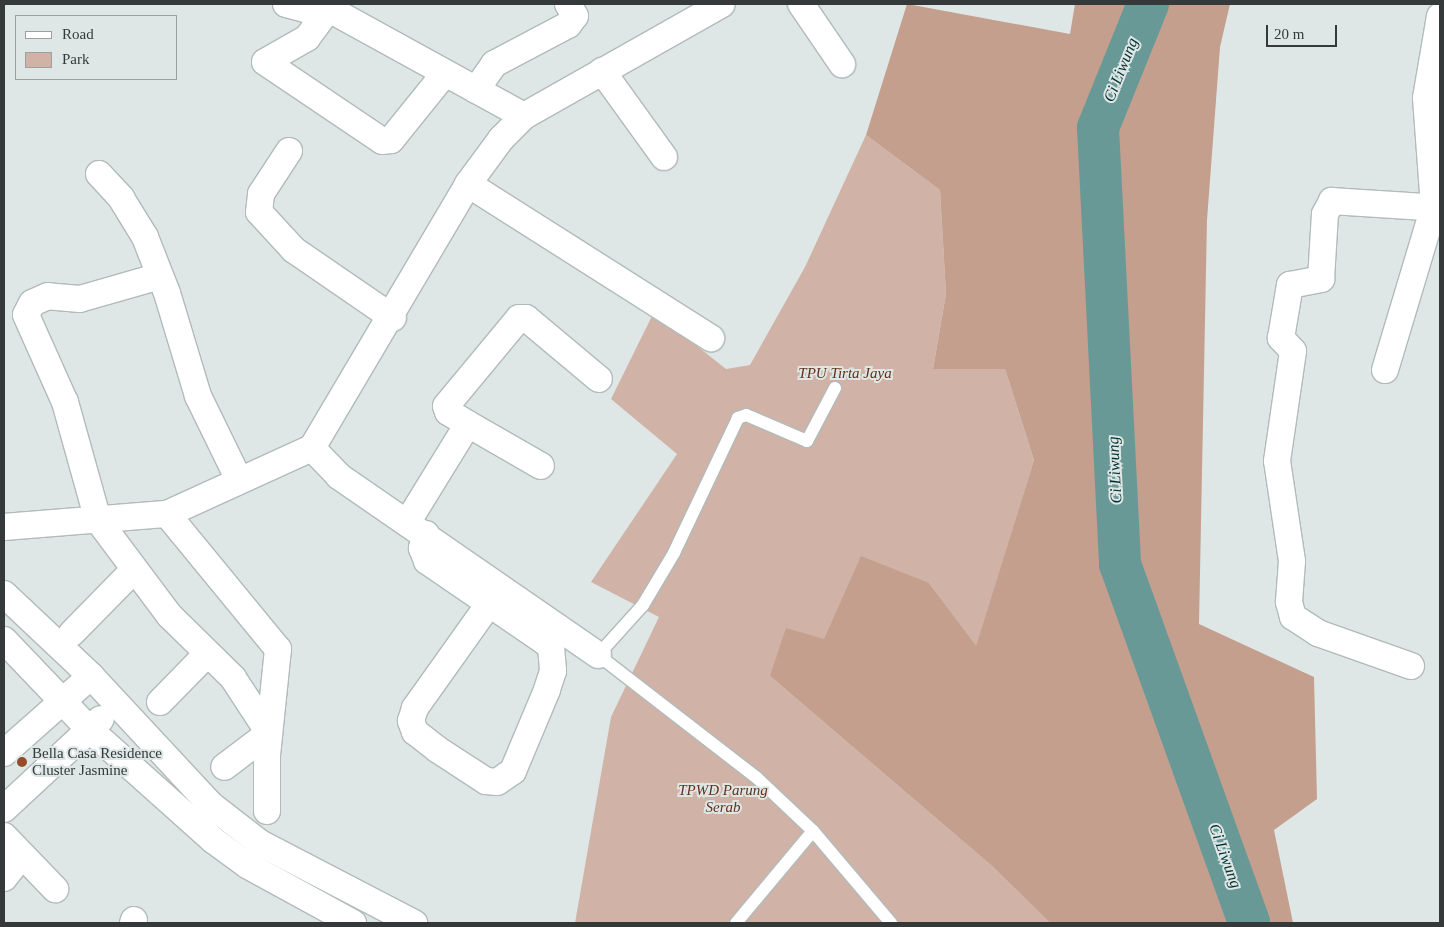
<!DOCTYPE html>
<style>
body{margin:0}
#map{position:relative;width:1444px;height:927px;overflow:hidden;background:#dee7e6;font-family:Georgia,serif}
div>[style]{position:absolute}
.green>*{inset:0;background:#d0b3a6}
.forest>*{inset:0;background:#c49f8e}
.river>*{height:42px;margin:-21px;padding:0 21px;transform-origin:21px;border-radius:21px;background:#699997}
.roads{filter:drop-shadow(1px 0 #b2baba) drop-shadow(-1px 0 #b2baba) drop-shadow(0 1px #b2baba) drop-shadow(0 -1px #b2baba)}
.lane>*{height:12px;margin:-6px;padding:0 6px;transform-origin:6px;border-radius:6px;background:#fff}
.street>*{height:26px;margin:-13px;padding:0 13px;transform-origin:13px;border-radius:13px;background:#fff}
.dots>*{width:14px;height:14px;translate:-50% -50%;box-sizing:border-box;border:2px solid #dee7e6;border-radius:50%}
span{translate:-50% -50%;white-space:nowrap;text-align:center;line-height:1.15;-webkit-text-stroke:4px #dee7e6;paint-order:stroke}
.park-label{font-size:15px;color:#633119;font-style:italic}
.poi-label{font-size:15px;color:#353939}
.left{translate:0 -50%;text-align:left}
.water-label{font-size:16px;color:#003130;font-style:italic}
.frame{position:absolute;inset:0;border:5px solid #353939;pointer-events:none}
.legend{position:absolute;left:15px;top:15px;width:162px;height:65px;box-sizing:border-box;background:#dee7e6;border:1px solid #9aa1a1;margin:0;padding:6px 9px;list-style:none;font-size:15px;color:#353939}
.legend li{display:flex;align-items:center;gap:10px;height:25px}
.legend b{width:25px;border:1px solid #9aa1a1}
.scale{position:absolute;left:1266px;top:25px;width:71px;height:22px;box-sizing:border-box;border:2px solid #353939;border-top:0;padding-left:6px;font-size:15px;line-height:18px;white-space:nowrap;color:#353939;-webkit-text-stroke:4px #dee7e6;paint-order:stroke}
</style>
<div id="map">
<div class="green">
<i style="clip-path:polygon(866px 135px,940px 190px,946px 294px,933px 369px,1005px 369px,1034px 460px,976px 647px,929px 583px,824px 640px,770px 676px,992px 866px,1050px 923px,575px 923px,611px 717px,659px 617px,591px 582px,677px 454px,611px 399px,654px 312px,726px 369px,750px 365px,805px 267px)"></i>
</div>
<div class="forest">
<i style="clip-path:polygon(907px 4px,1070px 34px,1075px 4px,1230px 4px,1220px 47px,1207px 220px,1199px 624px,1314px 677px,1317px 799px,1274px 830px,1293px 923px,1050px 923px,992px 866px,770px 676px,786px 628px,824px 639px,861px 556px,929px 583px,976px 646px,1034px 460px,1005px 369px,933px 369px,946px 294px,940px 190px,866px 135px)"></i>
</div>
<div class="river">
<i style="left:1148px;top:4px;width:134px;rotate:112deg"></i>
<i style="left:1098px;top:128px;width:437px;rotate:87.1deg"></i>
<i style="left:1120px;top:564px;width:381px;rotate:70.2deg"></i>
</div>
<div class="roads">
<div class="lane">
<i style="left:835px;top:388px;width:60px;rotate:117.8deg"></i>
<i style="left:807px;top:441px;width:66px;rotate:-156.9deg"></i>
<i style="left:746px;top:415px;width:9px;rotate:159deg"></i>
<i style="left:738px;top:418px;width:149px;rotate:115.4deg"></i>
<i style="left:674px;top:553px;width:61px;rotate:120.8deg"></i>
<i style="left:643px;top:605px;width:67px;rotate:132deg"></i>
<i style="left:598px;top:655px;width:201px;rotate:37.7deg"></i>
<i style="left:757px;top:778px;width:77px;rotate:43.4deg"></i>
<i style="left:813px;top:831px;width:121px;rotate:49.7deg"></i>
<i style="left:736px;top:923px;width:120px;rotate:-50.1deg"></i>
</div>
<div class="street">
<i style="left:286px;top:4px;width:24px;rotate:15deg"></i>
<i style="left:309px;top:10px;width:22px"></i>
<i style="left:331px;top:10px;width:220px;rotate:28.8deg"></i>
<i style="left:332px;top:4px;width:42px;rotate:126.3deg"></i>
<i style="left:307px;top:38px;width:48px;rotate:150.3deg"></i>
<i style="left:265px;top:62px;width:141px;rotate:34deg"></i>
<i style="left:382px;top:141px;width:9px;rotate:-6deg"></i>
<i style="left:391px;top:140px;width:86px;rotate:-51.1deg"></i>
<i style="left:801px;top:4px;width:73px;rotate:55.7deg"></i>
<i style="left:602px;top:71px;width:106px;rotate:54.2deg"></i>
<i style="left:476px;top:90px;width:32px;rotate:-55deg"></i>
<i style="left:494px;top:64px;width:84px;rotate:-27.8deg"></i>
<i style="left:568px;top:25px;width:11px;rotate:-52deg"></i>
<i style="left:575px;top:16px;width:14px;rotate:-120deg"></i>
<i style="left:289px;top:151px;width:51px;rotate:123.1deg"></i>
<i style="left:261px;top:194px;width:18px;rotate:96deg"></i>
<i style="left:259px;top:212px;width:52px;rotate:47.4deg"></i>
<i style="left:294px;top:250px;width:120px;rotate:34.5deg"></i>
<i style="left:99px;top:174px;width:33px;rotate:47deg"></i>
<i style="left:121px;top:198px;width:46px;rotate:58.4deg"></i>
<i style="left:145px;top:237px;width:60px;rotate:68.6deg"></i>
<i style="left:167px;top:293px;width:108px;rotate:73.2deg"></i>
<i style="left:198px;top:396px;width:93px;rotate:64deg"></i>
<i style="left:468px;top:184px;width:288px;rotate:32.4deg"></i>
<i style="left:160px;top:276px;width:83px;rotate:164deg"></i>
<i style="left:80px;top:299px;width:32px;rotate:-175deg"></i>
<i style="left:48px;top:296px;width:17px;rotate:156deg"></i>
<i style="left:32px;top:303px;width:13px;rotate:117deg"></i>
<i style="left:26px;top:315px;width:95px;rotate:65.9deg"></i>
<i style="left:65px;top:402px;width:123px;rotate:74.4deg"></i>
<i style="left:98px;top:520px;width:119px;rotate:53.2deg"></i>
<i style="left:169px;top:615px;width:90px;rotate:44.5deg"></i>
<i style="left:233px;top:678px;width:66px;rotate:56.8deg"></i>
<i style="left:269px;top:733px;width:56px;rotate:142.9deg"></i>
<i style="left:1385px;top:370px;width:170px;rotate:-73.3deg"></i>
<i style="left:1434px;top:207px;width:109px;rotate:-94.2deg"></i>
<i style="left:1426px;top:98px;width:83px;rotate:-80.3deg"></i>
<i style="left:468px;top:424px;width:23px;rotate:-149deg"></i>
<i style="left:448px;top:412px;width:6px;rotate:-108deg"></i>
<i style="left:446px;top:406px;width:114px;rotate:-50.3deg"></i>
<i style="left:519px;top:318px;width:7px"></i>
<i style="left:526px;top:318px;width:95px;rotate:39.9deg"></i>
<i style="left:167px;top:514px;width:175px;rotate:50.6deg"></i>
<i style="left:278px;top:649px;width:107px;rotate:95.9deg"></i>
<i style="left:267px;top:755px;width:56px;rotate:90deg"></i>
<i style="left:407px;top:523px;width:116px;rotate:-58.4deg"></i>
<i style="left:468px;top:424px;width:84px;rotate:29.9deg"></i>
<i style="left:4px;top:527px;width:164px;rotate:-4.6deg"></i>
<i style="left:167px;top:514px;width:159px;rotate:-24.5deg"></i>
<i style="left:426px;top:534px;width:15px;rotate:106deg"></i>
<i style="left:422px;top:548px;width:14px;rotate:69deg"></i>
<i style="left:427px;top:561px;width:142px;rotate:34.4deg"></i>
<i style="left:544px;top:641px;width:9px;rotate:41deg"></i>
<i style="left:551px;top:647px;width:24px;rotate:85deg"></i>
<i style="left:553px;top:671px;width:20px;rotate:108deg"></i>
<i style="left:547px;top:690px;width:88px;rotate:112.8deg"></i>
<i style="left:513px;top:771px;width:19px;rotate:145deg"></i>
<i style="left:497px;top:782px;width:11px;rotate:-175deg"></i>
<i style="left:486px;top:781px;width:59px;rotate:-146.9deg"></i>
<i style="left:437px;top:749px;width:28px;rotate:-142deg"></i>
<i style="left:415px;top:732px;width:12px;rotate:-110deg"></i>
<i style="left:411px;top:721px;width:14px;rotate:-73deg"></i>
<i style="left:415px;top:708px;width:128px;rotate:-54.6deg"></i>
<i style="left:4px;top:594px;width:120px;rotate:43.3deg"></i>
<i style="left:91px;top:676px;width:176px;rotate:47.1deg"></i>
<i style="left:211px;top:805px;width:62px;rotate:37.8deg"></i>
<i style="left:260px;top:843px;width:174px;rotate:27.5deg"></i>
<i style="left:72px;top:633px;width:87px;rotate:-45.5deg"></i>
<i style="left:4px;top:640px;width:124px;rotate:46.3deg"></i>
<i style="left:90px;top:730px;width:165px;rotate:41.8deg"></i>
<i style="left:213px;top:840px;width:42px;rotate:36.3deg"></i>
<i style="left:247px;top:865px;width:121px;rotate:28.7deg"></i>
<i style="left:598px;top:655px;width:315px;rotate:-145.4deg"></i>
<i style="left:339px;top:476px;width:39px;rotate:-134deg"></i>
<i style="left:312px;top:448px;width:307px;rotate:-59.4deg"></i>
<i style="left:468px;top:184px;width:56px;rotate:-53.7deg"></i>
<i style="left:501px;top:139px;width:33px;rotate:-45deg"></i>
<i style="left:524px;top:116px;width:227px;rotate:-29.5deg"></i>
<i style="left:1411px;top:666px;width:99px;rotate:-160.5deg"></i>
<i style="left:1318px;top:633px;width:30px;rotate:-147deg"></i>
<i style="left:1293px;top:617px;width:16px;rotate:-105deg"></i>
<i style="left:1289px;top:602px;width:41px;rotate:-85.8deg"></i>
<i style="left:1292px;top:561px;width:101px;rotate:-98.5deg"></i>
<i style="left:1277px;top:461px;width:111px;rotate:-81.7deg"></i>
<i style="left:1293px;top:351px;width:18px;rotate:-133deg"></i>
<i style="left:1281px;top:338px;width:54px;rotate:-80.4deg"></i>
<i style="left:1290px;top:285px;width:32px;rotate:-11deg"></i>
<i style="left:1321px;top:279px;width:65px;rotate:-86.5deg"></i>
<i style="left:1325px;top:214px;width:15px;rotate:-62deg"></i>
<i style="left:1332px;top:201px;width:108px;rotate:3.7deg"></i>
<i style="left:160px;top:702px;width:67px;rotate:-45.6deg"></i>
<i style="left:4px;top:753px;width:116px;rotate:-41.5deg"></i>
<i style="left:4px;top:809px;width:132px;rotate:-42.9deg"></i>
<i style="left:4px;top:836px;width:74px;rotate:46.1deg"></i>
<i style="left:4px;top:878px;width:29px;rotate:-52deg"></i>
<i style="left:133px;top:923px;width:3px;rotate:-72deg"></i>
</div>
</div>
<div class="dots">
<i style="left:22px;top:762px;background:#944c29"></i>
</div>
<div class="park-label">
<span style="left:845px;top:374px">TPU Tirta Jaya</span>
<span style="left:723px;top:799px">TPWD Parung<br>Serab</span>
</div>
<div class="poi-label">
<span class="left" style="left:32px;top:762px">Bella Casa Residence<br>Cluster Jasmine</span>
</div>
<div class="water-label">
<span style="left:1121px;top:70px;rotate:-68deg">Ci Liwung</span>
<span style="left:1115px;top:470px;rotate:-93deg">Ci Liwung</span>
<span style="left:1225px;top:856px;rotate:70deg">Ci Liwung</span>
</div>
<div class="frame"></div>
<ul class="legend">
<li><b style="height:6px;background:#fff"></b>Road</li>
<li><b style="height:14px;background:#d0b3a6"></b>Park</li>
</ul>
<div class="scale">20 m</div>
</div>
